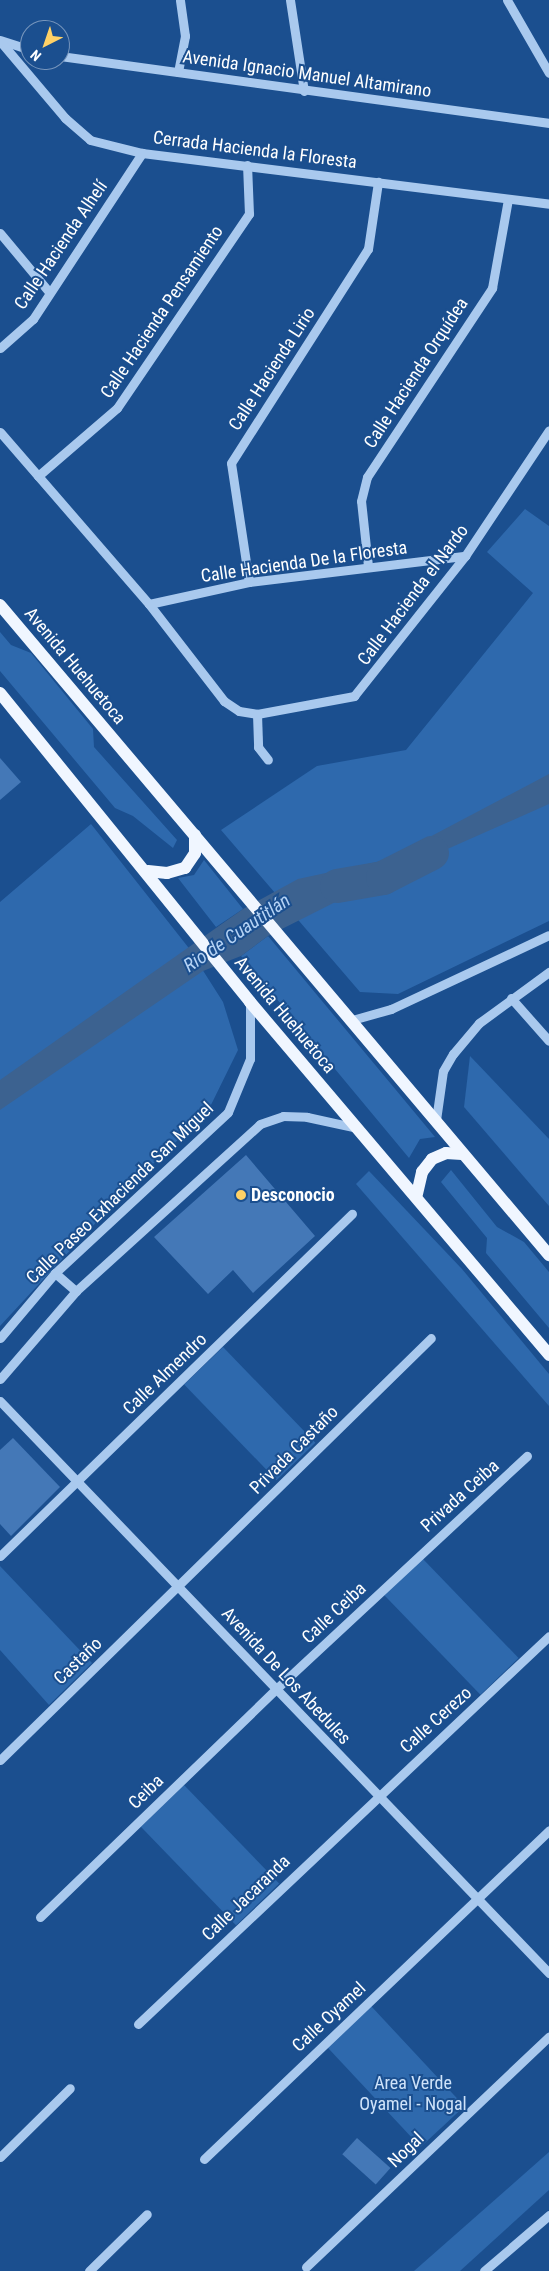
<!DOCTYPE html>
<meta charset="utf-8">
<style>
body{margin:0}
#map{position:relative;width:549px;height:2271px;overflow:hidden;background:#1b4f8f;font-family:"Roboto Condensed",sans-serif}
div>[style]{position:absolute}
.green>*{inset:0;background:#2e69ad;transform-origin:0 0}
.water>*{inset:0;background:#3c6290}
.river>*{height:34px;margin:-17px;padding:0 17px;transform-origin:17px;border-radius:17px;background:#3c6290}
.building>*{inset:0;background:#4478b7;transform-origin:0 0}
.minor>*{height:9px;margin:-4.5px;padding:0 4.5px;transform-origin:4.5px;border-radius:4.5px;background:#a9c9ee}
.major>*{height:12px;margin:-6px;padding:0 6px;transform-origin:6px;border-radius:6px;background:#f0f6ff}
.dots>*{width:14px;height:14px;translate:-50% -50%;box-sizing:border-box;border:2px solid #1b4f8f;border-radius:50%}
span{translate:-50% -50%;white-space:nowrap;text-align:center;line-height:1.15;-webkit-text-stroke:4px #1b4f8f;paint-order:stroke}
.street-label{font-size:18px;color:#fff}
.poi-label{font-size:18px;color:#fff;font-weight:700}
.left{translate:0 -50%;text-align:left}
.park-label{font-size:18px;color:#cfe3fa}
.water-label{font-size:19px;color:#b5d3f5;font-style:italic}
.north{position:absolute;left:20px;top:20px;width:50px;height:50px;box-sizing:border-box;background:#1b4f8f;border:1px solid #7695bc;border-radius:50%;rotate:221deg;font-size:14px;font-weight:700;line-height:20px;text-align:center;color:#fff}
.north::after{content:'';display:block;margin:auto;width:18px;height:22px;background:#ffd166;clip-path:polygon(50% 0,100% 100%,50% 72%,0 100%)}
</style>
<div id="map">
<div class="green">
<i style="clip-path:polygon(525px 509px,549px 526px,549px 921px,398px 994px,360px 992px,221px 830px,317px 766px,406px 750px,533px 593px,487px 552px)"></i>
<i style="clip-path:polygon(0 632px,11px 645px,31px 653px,93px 729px,94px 747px,177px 840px,173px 848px,133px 816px,115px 808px,0 671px)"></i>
<i style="clip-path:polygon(91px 824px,188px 947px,223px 1002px,238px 1050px,208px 1111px,129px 1187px,0 1326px,0 902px)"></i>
<i style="clip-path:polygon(204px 860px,243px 909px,216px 927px,178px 878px,194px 875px)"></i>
<i style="clip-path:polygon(268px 936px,435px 1137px,420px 1139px,409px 1158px,241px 956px)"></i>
<i style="clip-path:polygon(470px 1056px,549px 1139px,549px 1206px,464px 1107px)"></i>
<i style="clip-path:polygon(451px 1170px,497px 1227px,524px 1242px,549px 1272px,549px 1328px,486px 1253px,487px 1238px,441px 1182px)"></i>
<i style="clip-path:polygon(369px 1171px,462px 1269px,549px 1374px,549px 1406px,356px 1184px)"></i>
<i style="left:223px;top:1347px;width:133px;height:54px;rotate:46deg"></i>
<i style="left:422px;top:1558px;width:139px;height:53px;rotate:46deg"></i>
<i style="clip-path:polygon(0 1566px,92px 1663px,49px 1705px,0 1650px)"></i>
<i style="left:184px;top:1785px;width:137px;height:60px;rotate:46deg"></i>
<i style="left:371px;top:2006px;width:137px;height:60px;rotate:47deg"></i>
<i style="clip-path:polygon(549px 2152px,549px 2190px,460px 2271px,414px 2271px)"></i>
</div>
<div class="water">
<i style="clip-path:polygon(549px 774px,549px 804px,391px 874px,268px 936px,241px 956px,203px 971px,0 1110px,0 1080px,243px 909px,298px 879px,386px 860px)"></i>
</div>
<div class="river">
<i style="left:337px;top:886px;width:47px;rotate:-9.9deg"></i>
<i style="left:383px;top:878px;width:55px;rotate:-27deg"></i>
</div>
<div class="building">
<i style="clip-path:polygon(0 758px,21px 782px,0 800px)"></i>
<i style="clip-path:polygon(246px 1155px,315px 1236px,253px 1293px,233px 1270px,208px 1294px,154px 1237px)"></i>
<i style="clip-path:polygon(13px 1438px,60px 1487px,11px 1536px,0 1524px,0 1450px)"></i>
<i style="left:357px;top:2138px;width:45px;height:22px;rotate:42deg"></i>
</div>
<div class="minor">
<i style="left:290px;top:0;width:92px;rotate:81.3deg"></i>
<i style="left:507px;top:0;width:84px;rotate:60.1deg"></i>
<i style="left:0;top:40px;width:32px;rotate:18deg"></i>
<i style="left:0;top:41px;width:101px;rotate:49.8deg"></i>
<i style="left:65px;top:118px;width:33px;rotate:41deg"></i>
<i style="left:90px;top:140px;width:54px;rotate:14deg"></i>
<i style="left:142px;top:153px;width:410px;rotate:7.1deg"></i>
<i style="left:60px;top:56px;width:494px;rotate:7.8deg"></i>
<i style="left:178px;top:72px;width:37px;rotate:-79deg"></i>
<i style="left:185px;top:36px;width:36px;rotate:-98deg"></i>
<i style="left:0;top:233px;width:77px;rotate:50.3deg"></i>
<i style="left:0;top:348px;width:44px;rotate:-41.3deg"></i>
<i style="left:33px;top:319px;width:199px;rotate:-56.7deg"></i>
<i style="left:0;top:432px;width:228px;rotate:49.1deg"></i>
<i style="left:149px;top:604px;width:123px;rotate:52.3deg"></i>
<i style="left:224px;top:701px;width:18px;rotate:34deg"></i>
<i style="left:239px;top:711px;width:18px;rotate:9deg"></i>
<i style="left:257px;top:714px;width:99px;rotate:-10.5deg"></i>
<i style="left:354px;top:696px;width:179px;rotate:-51.6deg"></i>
<i style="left:465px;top:556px;width:151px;rotate:-56.3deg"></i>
<i style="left:38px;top:476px;width:104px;rotate:-40.7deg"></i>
<i style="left:117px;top:408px;width:235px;rotate:-55.8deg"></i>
<i style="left:249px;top:214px;width:49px;rotate:-92.3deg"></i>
<i style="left:368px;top:566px;width:65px;rotate:-96.1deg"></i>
<i style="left:361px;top:501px;width:25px;rotate:-76deg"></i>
<i style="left:367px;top:477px;width:227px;rotate:-56.5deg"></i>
<i style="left:492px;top:288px;width:90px;rotate:-79.8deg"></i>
<i style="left:249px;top:582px;width:120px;rotate:-98.6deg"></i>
<i style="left:231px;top:463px;width:254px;rotate:-57.4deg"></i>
<i style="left:368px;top:249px;width:68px;rotate:-81.5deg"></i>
<i style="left:149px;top:604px;width:102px;rotate:-12.4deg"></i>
<i style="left:249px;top:582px;width:218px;rotate:-6.9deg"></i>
<i style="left:257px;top:714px;width:33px;rotate:88deg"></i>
<i style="left:258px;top:747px;width:16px;rotate:52deg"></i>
<i style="left:511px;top:998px;width:57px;rotate:48.5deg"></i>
<i style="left:352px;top:1020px;width:41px;rotate:-15.8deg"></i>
<i style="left:391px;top:1009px;width:174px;rotate:-25.1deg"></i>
<i style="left:436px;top:1120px;width:49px;rotate:-81.9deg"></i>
<i style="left:443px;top:1071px;width:20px;rotate:-60deg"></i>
<i style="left:453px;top:1054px;width:40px;rotate:-50deg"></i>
<i style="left:479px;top:1023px;width:87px;rotate:-36.1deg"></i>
<i style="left:55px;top:1273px;width:28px;rotate:41deg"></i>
<i style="left:0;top:1338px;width:85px;rotate:-49.8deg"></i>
<i style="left:55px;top:1273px;width:236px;rotate:-42.9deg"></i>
<i style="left:228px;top:1112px;width:57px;rotate:-67.5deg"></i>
<i style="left:250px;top:1059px;width:57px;rotate:-90deg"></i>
<i style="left:0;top:1379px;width:116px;rotate:-49.2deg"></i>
<i style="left:76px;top:1291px;width:248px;rotate:-42.2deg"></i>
<i style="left:260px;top:1124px;width:24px;rotate:-19deg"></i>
<i style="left:283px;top:1116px;width:24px;rotate:2deg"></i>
<i style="left:307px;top:1117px;width:51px;rotate:12.4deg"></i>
<i style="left:0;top:1401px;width:793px;rotate:46.18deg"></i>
<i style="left:0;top:1556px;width:491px;rotate:-44.2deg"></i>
<i style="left:0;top:1760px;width:603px;rotate:-44.4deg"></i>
<i style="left:40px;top:1917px;width:327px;rotate:-44deg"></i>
<i style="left:275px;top:1690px;width:344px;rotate:-42.9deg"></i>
<i style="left:138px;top:2024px;width:565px;rotate:-43.35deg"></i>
<i style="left:0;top:2157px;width:98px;rotate:-44.6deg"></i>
<i style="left:204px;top:2159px;width:477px;rotate:-43.6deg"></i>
<i style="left:306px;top:2267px;width:335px;rotate:-43.5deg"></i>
<i style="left:89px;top:2271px;width:81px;rotate:-44.5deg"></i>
<i style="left:484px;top:2271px;width:86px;rotate:-40.7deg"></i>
</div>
<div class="major">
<i style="left:0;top:605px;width:851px;rotate:49.82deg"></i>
<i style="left:0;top:693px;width:397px;rotate:51deg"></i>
<i style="left:250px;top:1002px;width:463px;rotate:49.7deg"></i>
<i style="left:148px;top:871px;width:19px;rotate:6deg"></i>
<i style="left:167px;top:873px;width:19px;rotate:-16deg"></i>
<i style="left:185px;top:868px;width:18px;rotate:-56deg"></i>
<i style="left:195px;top:853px;width:18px;rotate:-90deg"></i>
<i style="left:417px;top:1194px;width:23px;rotate:-77deg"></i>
<i style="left:422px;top:1172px;width:16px;rotate:-52deg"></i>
<i style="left:432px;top:1159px;width:15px;rotate:-23deg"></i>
<i style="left:446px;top:1153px;width:16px;rotate:4deg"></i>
</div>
<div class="dots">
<i style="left:241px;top:1195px;background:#ffd166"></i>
</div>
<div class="street-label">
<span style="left:307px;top:74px;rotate:8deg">Avenida Ignacio Manuel Altamirano</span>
<span style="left:255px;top:150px;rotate:7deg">Cerrada Hacienda la Floresta</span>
<span style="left:61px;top:245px;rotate:-56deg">Calle Hacienda Alhelí</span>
<span style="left:162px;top:312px;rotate:-56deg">Calle Hacienda Pensamiento</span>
<span style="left:272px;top:369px;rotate:-57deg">Calle Hacienda Lirio</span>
<span style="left:416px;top:373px;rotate:-57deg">Calle Hacienda Orquídea</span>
<span style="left:304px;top:562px;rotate:-8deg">Calle Hacienda De la Floresta</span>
<span style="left:413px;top:595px;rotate:-53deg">Calle Hacienda el Nardo</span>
<span style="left:75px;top:666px;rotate:50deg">Avenida Huehuetoca</span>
<span style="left:285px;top:1015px;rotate:50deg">Avenida Huehuetoca</span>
<span style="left:120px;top:1193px;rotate:-44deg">Calle Paseo Exhacienda San Miguel</span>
<span style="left:165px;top:1374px;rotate:-44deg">Calle Almendro</span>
<span style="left:294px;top:1450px;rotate:-45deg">Privada Castaño</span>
<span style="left:460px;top:1496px;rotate:-42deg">Privada Ceiba</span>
<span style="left:334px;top:1613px;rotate:-43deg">Calle Ceiba</span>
<span style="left:78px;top:1661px;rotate:-44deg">Castaño</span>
<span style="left:286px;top:1676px;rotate:47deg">Avenida De Los Abedules</span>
<span style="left:436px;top:1720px;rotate:-42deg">Calle Cerezo</span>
<span style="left:146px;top:1792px;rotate:-44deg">Ceiba</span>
<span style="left:246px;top:1898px;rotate:-44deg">Calle Jacaranda</span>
<span style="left:329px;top:2017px;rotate:-43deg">Calle Oyamel</span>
<span style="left:406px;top:2150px;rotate:-44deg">Nogal</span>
</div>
<div class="poi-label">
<span class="left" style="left:251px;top:1195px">Desconocio</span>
</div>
<div class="park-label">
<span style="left:413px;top:2094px">Area Verde<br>Oyamel - Nogal</span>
</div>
<div class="water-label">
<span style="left:237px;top:933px;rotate:-34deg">Rio de Cuautitlán</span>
</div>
<div class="north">N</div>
</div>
